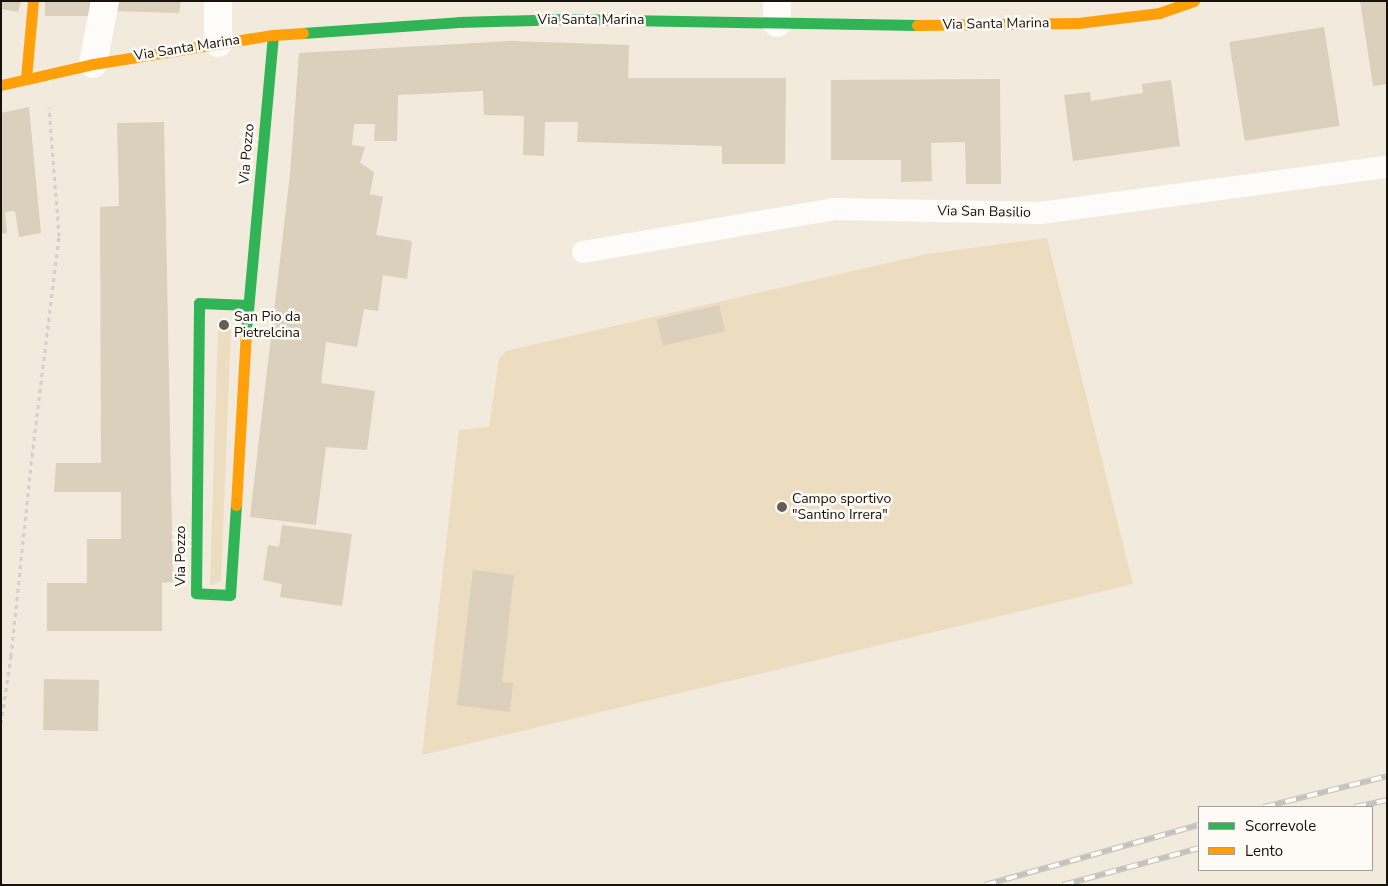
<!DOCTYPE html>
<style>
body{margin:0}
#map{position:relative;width:1388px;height:886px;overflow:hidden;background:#f2eadc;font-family:"Nunito Sans",sans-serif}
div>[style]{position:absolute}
.green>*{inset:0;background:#edddc0}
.building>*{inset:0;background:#dad0bc;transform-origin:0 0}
.path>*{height:3px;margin-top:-1.5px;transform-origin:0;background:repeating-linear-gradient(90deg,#d3d0cc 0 4px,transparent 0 8px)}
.lane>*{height:22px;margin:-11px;padding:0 11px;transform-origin:11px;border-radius:11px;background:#fdfcfa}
.street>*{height:28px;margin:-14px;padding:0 14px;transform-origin:14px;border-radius:14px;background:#fdfcfa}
.fast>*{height:11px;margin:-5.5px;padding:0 5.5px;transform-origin:5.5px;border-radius:5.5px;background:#30b455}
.slow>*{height:11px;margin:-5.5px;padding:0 5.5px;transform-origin:5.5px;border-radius:5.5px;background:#ff9f0a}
.rail>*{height:5.5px;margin-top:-2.75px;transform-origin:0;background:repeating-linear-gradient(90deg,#fefbf6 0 11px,#c4c2be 0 22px);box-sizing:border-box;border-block:1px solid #c4c2be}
.dots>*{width:14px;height:14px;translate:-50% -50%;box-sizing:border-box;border:2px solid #fefbf6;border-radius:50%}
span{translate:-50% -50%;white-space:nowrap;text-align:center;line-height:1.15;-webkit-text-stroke:5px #fefbf6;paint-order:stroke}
.street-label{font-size:14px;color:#17120a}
.poi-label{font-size:14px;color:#17120a}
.left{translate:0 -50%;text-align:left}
.frame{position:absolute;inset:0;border:2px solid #17120a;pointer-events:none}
.legend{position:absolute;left:1198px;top:806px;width:175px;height:65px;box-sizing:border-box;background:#fefbf6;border:1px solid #a29e98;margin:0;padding:6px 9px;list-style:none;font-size:15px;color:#17120a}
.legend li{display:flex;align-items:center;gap:10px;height:25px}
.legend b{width:25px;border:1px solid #a29e98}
</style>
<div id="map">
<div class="green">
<i style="clip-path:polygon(1047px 238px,1133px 584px,422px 755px,459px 430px,489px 427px,499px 359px,506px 351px,927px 254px)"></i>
<i style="clip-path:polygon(218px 328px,231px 329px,221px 581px,210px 585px)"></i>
</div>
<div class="building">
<i style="clip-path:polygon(1px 1px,21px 1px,18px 12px,1px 9px)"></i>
<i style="left:45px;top:1px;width:45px;height:15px"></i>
<i style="clip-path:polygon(114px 1px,181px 1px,179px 13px,112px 11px)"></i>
<i style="clip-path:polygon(1360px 1px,1387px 1px,1387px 84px,1373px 86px)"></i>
<i style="left:1324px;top:27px;width:100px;height:96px;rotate:81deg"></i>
<i style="clip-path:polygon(512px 41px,629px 45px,628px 78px,786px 78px,785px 164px,722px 164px,722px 146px,577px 142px,578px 122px,545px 122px,544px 156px,523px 155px,524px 116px,484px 115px,483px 91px,398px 95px,397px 141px,374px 141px,375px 124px,354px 124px,352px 145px,365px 147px,360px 163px,374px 172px,370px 194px,383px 197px,376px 235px,412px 241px,407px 279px,383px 275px,378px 311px,364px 309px,357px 347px,326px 342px,321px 383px,375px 391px,367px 450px,326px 447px,316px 525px,250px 517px,290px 174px,299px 53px)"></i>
<i style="clip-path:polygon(1000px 79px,1001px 184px,966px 184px,965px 142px,931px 143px,932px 181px,901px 182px,901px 160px,831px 160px,831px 80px)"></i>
<i style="clip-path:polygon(1171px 80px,1180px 146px,1073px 161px,1064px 95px,1090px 92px,1091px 101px,1143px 93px,1142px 84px)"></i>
<i style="clip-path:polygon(29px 107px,41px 233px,19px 237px,15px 211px,5px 212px,7px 233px,1px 234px,1px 113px)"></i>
<i style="clip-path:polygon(164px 122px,173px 582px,162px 583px,162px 631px,47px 631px,47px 583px,87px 583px,87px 539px,121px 539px,121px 492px,54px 492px,56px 463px,101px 463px,100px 207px,119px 206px,117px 123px)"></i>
<i style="left:719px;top:305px;width:27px;height:64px;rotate:77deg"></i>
<i style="clip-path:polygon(282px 525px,352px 534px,342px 606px,280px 597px,282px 584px,263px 580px,268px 545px,279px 547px)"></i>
<i style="clip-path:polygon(473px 570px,514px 575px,502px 682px,513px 683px,510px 712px,457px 705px)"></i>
<i style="left:44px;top:679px;width:55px;height:51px;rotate:1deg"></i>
</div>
<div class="path">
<i style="left:1px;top:723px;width:68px;rotate:-81.5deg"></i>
<i style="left:11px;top:656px;width:201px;rotate:-84deg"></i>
<i style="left:32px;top:456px;width:222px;rotate:-83deg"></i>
<i style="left:59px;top:236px;width:129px;rotate:-94.4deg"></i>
</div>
<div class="lane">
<i style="left:583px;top:252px;width:255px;rotate:-9.7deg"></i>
<i style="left:834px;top:209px;width:206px;rotate:1.1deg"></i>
<i style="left:1040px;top:213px;width:350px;rotate:-7.6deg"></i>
</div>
<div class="street">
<i style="left:777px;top:1px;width:22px;rotate:90deg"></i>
<i style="left:218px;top:43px;width:42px;rotate:-90deg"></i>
<i style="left:93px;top:64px;width:64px;rotate:-79.2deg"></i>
</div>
<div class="fast">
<i style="left:303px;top:33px;width:156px;rotate:-4deg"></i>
<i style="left:459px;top:22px;width:110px;rotate:-1.6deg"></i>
<i style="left:569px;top:19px;width:348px;rotate:1deg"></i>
<i style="left:246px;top:332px;width:298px;rotate:-84.8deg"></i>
<i style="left:236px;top:505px;width:90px;rotate:93.8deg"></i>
<i style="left:230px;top:595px;width:34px;rotate:-177deg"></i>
<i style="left:196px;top:593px;width:290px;rotate:-89.4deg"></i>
<i style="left:199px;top:303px;width:49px;rotate:2.3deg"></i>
</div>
<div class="slow">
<i style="left:917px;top:25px;width:161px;rotate:-0.7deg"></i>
<i style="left:1078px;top:23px;width:82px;rotate:-7deg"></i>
<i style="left:1159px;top:13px;width:37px;rotate:-19deg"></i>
<i style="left:26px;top:78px;width:77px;rotate:-84.8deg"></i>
<i style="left:1px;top:85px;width:94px;rotate:-12.9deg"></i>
<i style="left:93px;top:64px;width:182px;rotate:-9.2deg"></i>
<i style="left:273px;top:35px;width:30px;rotate:-4deg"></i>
<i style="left:236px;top:505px;width:173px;rotate:-86.7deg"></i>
</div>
<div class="rail">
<i style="left:1264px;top:807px;width:127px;rotate:-14.1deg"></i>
<i style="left:1355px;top:807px;width:33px;rotate:-12deg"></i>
<i style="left:985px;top:885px;width:222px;rotate:-15.7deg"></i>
<i style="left:1063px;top:885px;width:141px;rotate:-15.2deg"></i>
</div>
<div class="dots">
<i style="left:224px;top:325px;background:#645e54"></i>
<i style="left:782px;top:507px;background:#645e54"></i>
</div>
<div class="street-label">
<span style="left:591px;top:20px">Via Santa Marina</span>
<span style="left:996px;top:24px;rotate:-1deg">Via Santa Marina</span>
<span style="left:187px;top:48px;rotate:-9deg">Via Santa Marina</span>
<span style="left:247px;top:154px;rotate:-85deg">Via Pozzo</span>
<span style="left:984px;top:212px;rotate:1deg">Via San Basilio</span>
<span style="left:181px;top:556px;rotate:-90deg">Via Pozzo</span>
</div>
<div class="poi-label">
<span class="left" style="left:234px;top:325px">San Pio da<br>Pietrelcina</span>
<span class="left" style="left:792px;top:507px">Campo sportivo<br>"Santino Irrera"</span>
</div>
<div class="frame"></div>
<ul class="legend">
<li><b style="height:6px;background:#30b455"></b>Scorrevole</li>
<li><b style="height:6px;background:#ff9f0a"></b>Lento</li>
</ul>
</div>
